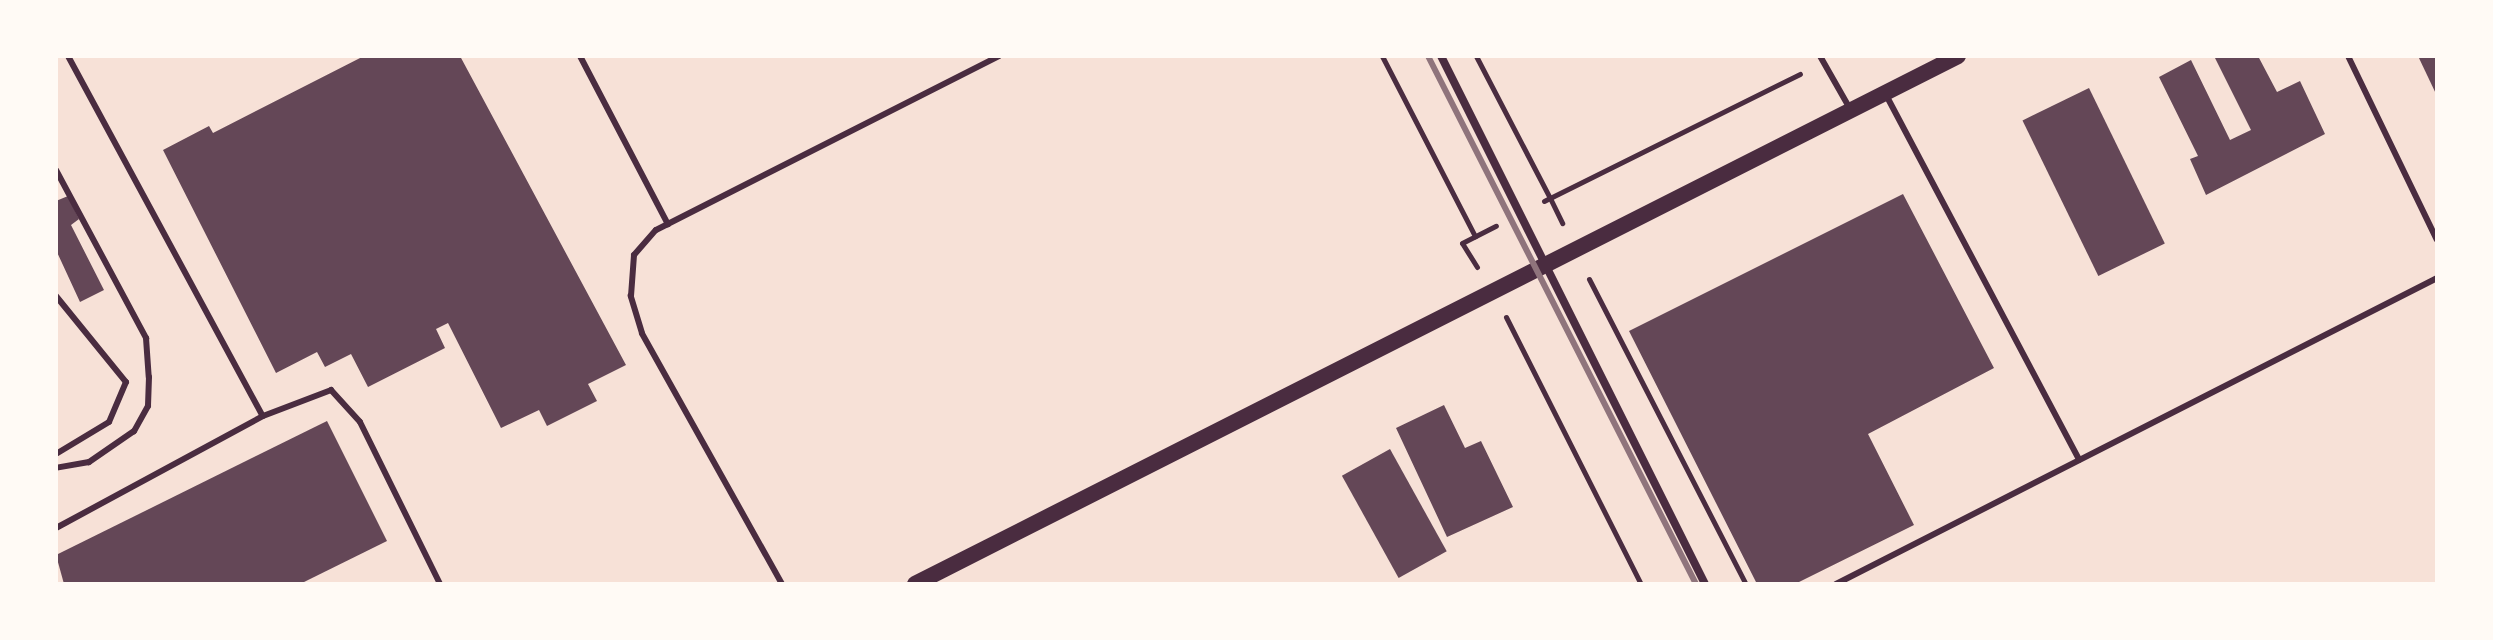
<!DOCTYPE html>
<style>
body{margin:0}
#map{position:relative;width:2493px;height:640px;overflow:hidden;background:#f7e1d7;font-family:"Alegreya Sans",sans-serif}
div>[style]{position:absolute}
.building>*{inset:0;background:#644757;transform-origin:0 0}
.path>*{height:5px;margin:-2.5px;padding:0 2.5px;transform-origin:2.5px;border-radius:2.5px;background:#4a2c40}
.service>*{height:6px;margin:-3px;padding:0 3px;transform-origin:3px;border-radius:3px;background:#4a2c40}
.minor>*{height:8px;margin:-4px;padding:0 4px;transform-origin:4px;border-radius:4px;background:#4a2c40}
.secondary>*{height:16px;margin:-8px;padding:0 8px;transform-origin:8px;border-radius:8px;background:#4a2c40}
.rail>*{height:6px;margin:-3px;padding:0 3px;transform-origin:3px;border-radius:3px;background:#8f747c}
span{translate:-50% -50%;white-space:nowrap;text-align:center;line-height:1.15;-webkit-text-stroke:8px #fffaf5;paint-order:stroke}
.frame{position:absolute;inset:0;border:58px solid #fffaf5;pointer-events:none}
</style>
<div id="map">
<div class="building">
<i style="clip-path:polygon(364px 56px,460px 56px,626px 365px,588px 384px,597px 401px,547px 426px,539px 410px,501px 428px,448px 323px,436px 329px,445px 348px,368px 387px,351px 354px,325px 367px,317px 352px,276px 373px,163px 150px,209px 126px,213px 133px)"></i>
<i style="clip-path:polygon(2214px 56px,2258px 56px,2277px 92px,2300px 81px,2325px 134px,2206px 195px,2190px 159px,2198px 156px,2159px 77px,2191px 60px,2230px 140px,2251px 130px)"></i>
<i style="clip-path:polygon(2418px 56px,2437px 56px,2437px 96px)"></i>
<i style="left:2089px;top:88px;width:173px;height:74px;rotate:64deg"></i>
<i style="clip-path:polygon(1903px 194px,1994px 368px,1868px 434px,1914px 525px,1795px 584px,1757px 584px,1629px 331px)"></i>
<i style="clip-path:polygon(68px 196px,79px 219px,71px 225px,104px 290px,80px 302px,56px 250px,56px 201px)"></i>
<i style="clip-path:polygon(1444px 405px,1465px 448px,1481px 441px,1513px 507px,1447px 537px,1396px 428px)"></i>
<i style="clip-path:polygon(327px 421px,387px 541px,300px 584px,64px 584px,56px 555px)"></i>
<i style="left:1390px;top:449px;width:117px;height:55px;rotate:61deg"></i>
</div>
<div class="path">
<i style="left:1382px;top:56px;width:203px;rotate:62.7deg"></i>
<i style="left:1476px;top:56px;width:160px;rotate:62.5deg"></i>
<i style="left:1550px;top:198px;width:279px;rotate:-26.4deg"></i>
<i style="left:1544px;top:201px;width:7px;rotate:-27deg"></i>
<i style="left:1550px;top:198px;width:28px;rotate:64deg"></i>
<i style="left:1477px;top:267px;width:28px;rotate:-122deg"></i>
<i style="left:1462px;top:243px;width:38px;rotate:-27deg"></i>
<i style="left:1589px;top:279px;width:343px;rotate:62.8deg"></i>
<i style="left:1506px;top:317px;width:299px;rotate:63.2deg"></i>
</div>
<div class="service">
<i style="left:68px;top:56px;width:409px;rotate:61.6deg"></i>
<i style="left:580px;top:56px;width:190px;rotate:62.4deg"></i>
<i style="left:1820px;top:56px;width:59px;rotate:60.4deg"></i>
<i style="left:2348px;top:56px;width:204px;rotate:64.2deg"></i>
<i style="left:1885px;top:93px;width:415px;rotate:62.1deg"></i>
<i style="left:56px;top:170px;width:191px;rotate:61.8deg"></i>
<i style="left:146px;top:338px;width:39px;rotate:86deg"></i>
<i style="left:149px;top:377px;width:29px;rotate:92deg"></i>
<i style="left:148px;top:406px;width:29px;rotate:119deg"></i>
<i style="left:134px;top:431px;width:55px;rotate:145.4deg"></i>
<i style="left:89px;top:462px;width:34px;rotate:170deg"></i>
<i style="left:56px;top:296px;width:111px;rotate:50.9deg"></i>
<i style="left:126px;top:382px;width:43px;rotate:113deg"></i>
<i style="left:109px;top:422px;width:62px;rotate:148.9deg"></i>
<i style="left:56px;top:528px;width:235px;rotate:-28.4deg"></i>
<i style="left:263px;top:416px;width:73px;rotate:-20.9deg"></i>
<i style="left:331px;top:390px;width:43px;rotate:47.8deg"></i>
<i style="left:360px;top:422px;width:181px;rotate:63.7deg"></i>
<i style="left:782px;top:584px;width:287px;rotate:-119.2deg"></i>
<i style="left:642px;top:333px;width:39px;rotate:-107deg"></i>
<i style="left:631px;top:296px;width:41px;rotate:-85.8deg"></i>
<i style="left:634px;top:255px;width:33px;rotate:-49deg"></i>
<i style="left:656px;top:230px;width:385px;rotate:-26.9deg"></i>
<i style="left:1836px;top:584px;width:674px;rotate:-26.98deg"></i>
</div>
<div class="minor">
<i style="left:1441px;top:56px;width:590px;rotate:63.43deg"></i>
</div>
<div class="secondary">
<i style="left:915px;top:584px;width:1169px;rotate:-26.85deg"></i>
</div>
<div class="rail">
<i style="left:1428px;top:56px;width:592px;rotate:63.09deg"></i>
</div>
<div class="frame"></div>
</div>
